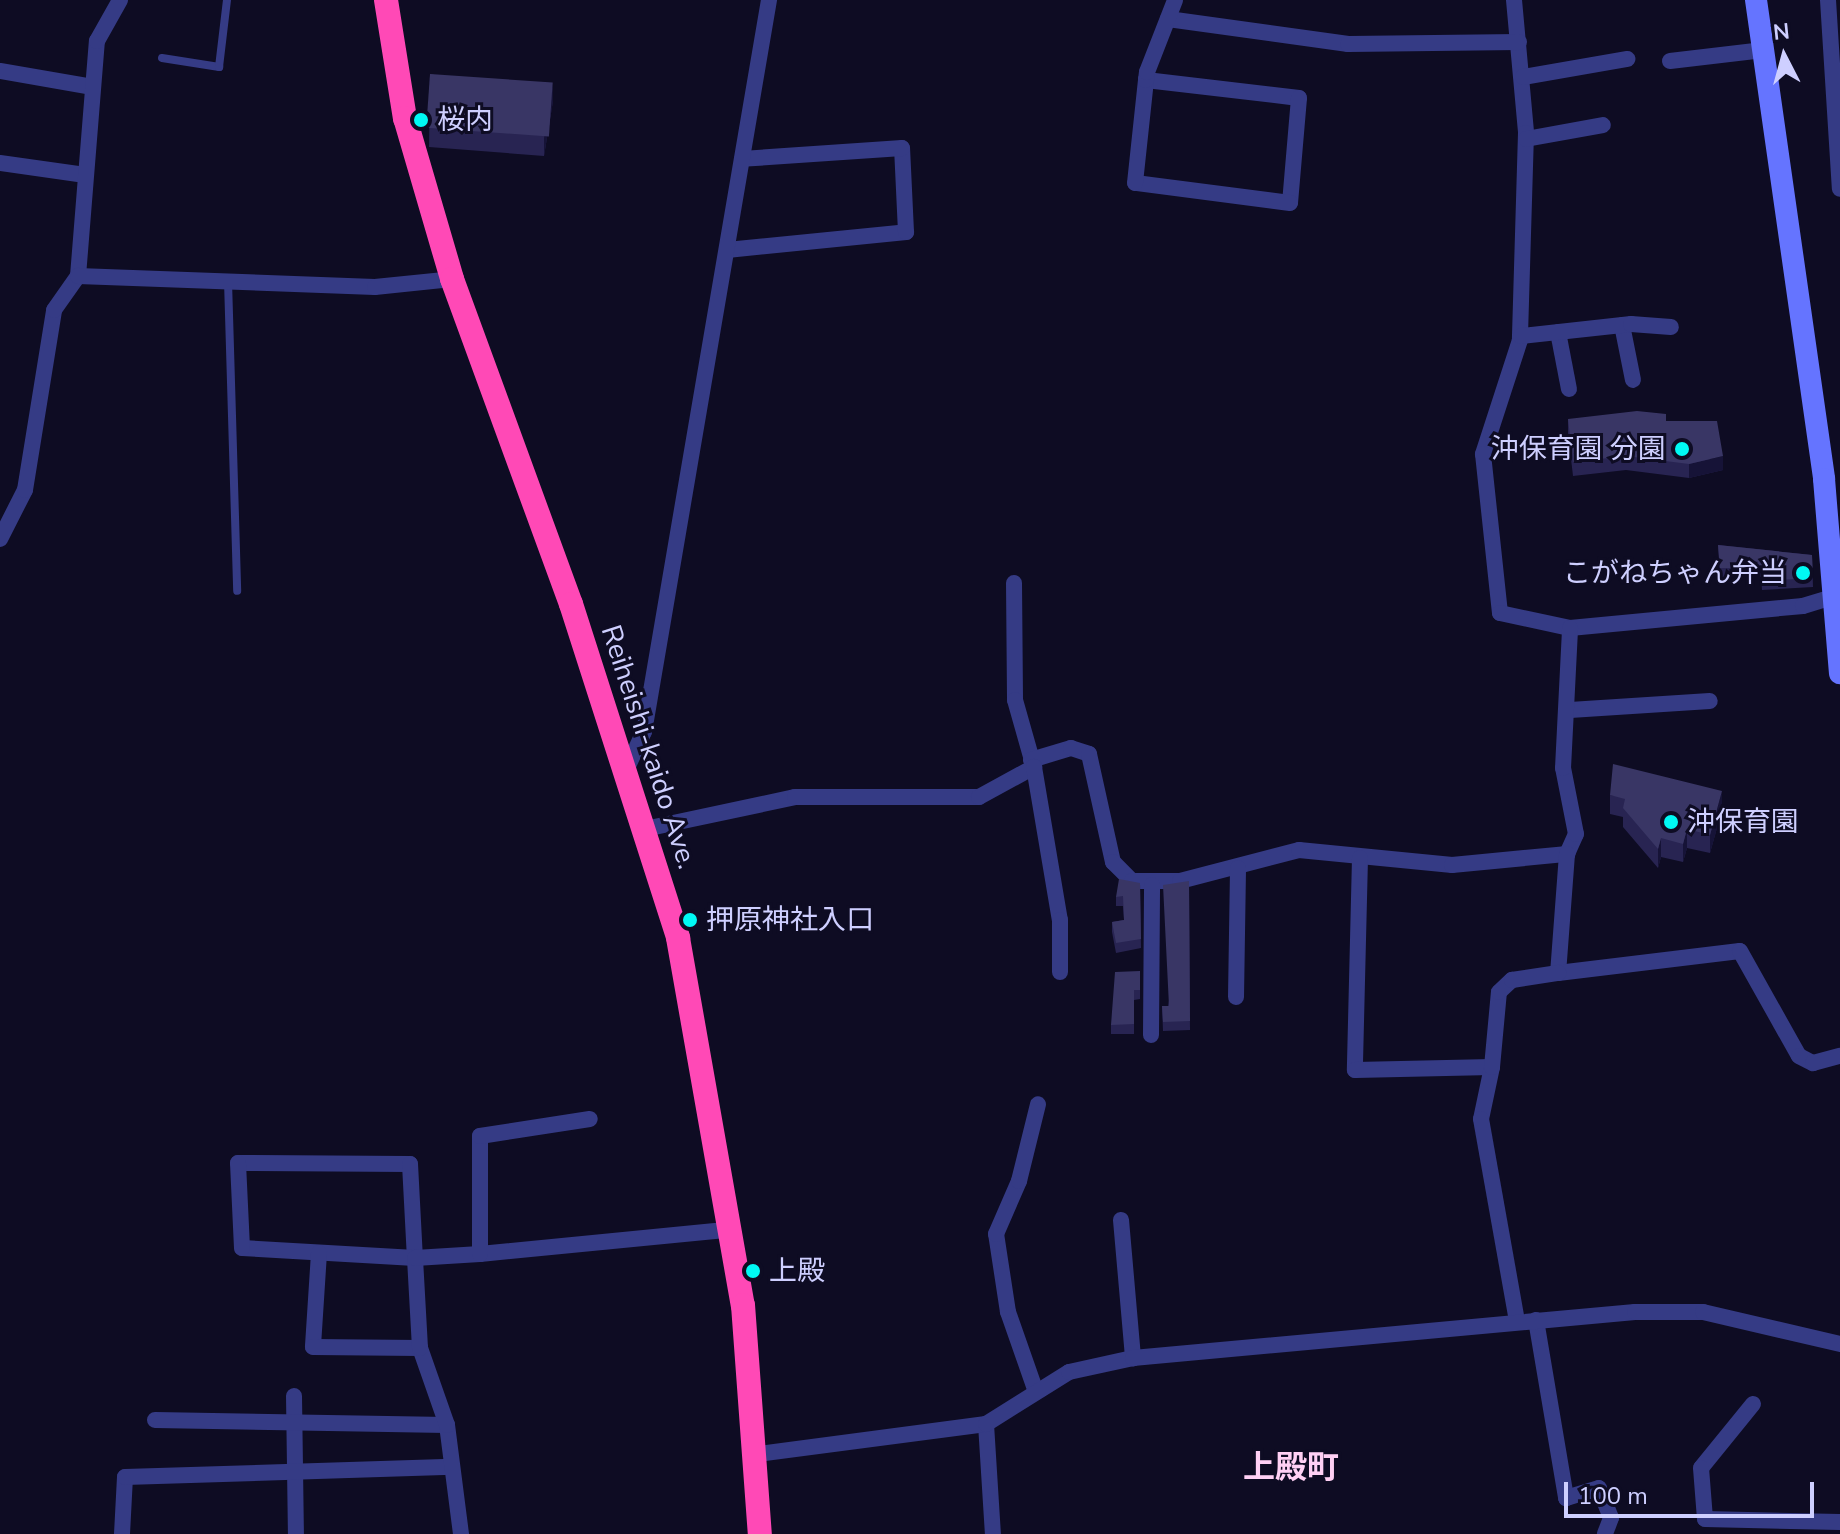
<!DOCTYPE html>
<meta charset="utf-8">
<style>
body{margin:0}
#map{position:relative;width:1840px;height:1534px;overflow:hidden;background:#0e0c23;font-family:"Nunito Sans","Noto Sans JP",sans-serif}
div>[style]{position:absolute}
.lane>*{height:8px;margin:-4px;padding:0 4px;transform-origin:4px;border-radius:4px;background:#353b85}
.street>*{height:16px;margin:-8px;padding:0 8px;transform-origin:8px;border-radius:8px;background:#353b85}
.secondary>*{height:22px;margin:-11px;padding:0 11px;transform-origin:11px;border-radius:11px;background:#6574ff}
.highway>*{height:24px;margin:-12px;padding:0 12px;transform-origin:12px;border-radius:12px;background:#ff49b6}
.wall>*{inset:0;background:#282452}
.shaded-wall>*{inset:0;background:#161337}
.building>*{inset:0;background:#393665;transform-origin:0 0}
.dots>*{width:22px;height:22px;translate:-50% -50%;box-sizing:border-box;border:4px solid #0e0c23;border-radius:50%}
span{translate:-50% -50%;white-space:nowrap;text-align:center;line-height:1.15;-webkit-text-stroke:6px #0e0c23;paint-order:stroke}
.poi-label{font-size:28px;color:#cecfff}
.left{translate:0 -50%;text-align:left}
.right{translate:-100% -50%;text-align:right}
.street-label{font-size:28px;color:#cecfff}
.quarter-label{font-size:32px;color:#ffd0f4;font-weight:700}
.north{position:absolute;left:1744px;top:16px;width:80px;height:80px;-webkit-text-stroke:6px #0e0c23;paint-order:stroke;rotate:354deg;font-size:22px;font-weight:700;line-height:32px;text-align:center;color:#cecfff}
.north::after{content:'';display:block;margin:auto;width:28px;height:36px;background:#cecfff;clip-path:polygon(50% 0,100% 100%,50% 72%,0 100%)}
.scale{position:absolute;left:1564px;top:1482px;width:250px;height:36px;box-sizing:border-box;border:4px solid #cecfff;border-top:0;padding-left:10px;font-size:24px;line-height:28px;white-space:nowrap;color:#cecfff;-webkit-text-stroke:6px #0e0c23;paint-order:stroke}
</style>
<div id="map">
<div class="lane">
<i style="left:162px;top:58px;width:58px;rotate:9deg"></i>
<i style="left:219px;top:67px;width:67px;rotate:-83.2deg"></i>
<i style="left:228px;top:281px;width:310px;rotate:88.3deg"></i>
</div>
<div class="street">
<i style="left:1514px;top:0;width:134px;rotate:84.8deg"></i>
<i style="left:1526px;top:133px;width:207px;rotate:91.7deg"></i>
<i style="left:1520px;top:340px;width:120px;rotate:108deg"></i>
<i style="left:1483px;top:454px;width:160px;rotate:83.9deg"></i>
<i style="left:1500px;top:613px;width:72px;rotate:12.1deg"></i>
<i style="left:1570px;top:628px;width:234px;rotate:-5.4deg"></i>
<i style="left:1803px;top:606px;width:39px;rotate:-17deg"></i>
<i style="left:1828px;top:0;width:189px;rotate:86.4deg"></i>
<i style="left:1168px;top:19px;width:182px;rotate:7.9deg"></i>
<i style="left:1348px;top:44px;width:171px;rotate:-0.7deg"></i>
<i style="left:1670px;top:61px;width:94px;rotate:-6.7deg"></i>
<i style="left:0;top:71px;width:94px;rotate:9.8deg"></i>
<i style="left:1523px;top:77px;width:106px;rotate:-9.8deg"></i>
<i style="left:1146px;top:80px;width:154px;rotate:6.7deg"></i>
<i style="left:1299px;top:98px;width:105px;rotate:94.9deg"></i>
<i style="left:1290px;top:203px;width:156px;rotate:-172.6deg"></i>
<i style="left:1135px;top:183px;width:104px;rotate:-83.9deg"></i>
<i style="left:1146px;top:80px;width:8px;rotate:-83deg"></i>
<i style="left:1147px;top:72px;width:77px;rotate:-68.7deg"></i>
<i style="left:1526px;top:139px;width:78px;rotate:-10.3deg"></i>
<i style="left:0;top:163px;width:86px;rotate:8deg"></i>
<i style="left:727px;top:250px;width:180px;rotate:-5.7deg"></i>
<i style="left:906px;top:232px;width:84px;rotate:-92.7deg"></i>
<i style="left:902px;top:148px;width:160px;rotate:176.1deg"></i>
<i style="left:78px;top:276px;width:236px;rotate:-85.4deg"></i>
<i style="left:97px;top:41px;width:47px;rotate:-60.7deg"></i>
<i style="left:1622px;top:325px;width:56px;rotate:78.7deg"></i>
<i style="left:1558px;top:332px;width:58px;rotate:79.1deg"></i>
<i style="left:1521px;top:336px;width:111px;rotate:-6.2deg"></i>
<i style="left:1631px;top:324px;width:40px;rotate:4.3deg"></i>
<i style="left:0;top:539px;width:55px;rotate:-63deg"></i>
<i style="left:25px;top:490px;width:182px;rotate:-80.8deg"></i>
<i style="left:54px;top:310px;width:42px;rotate:-54.8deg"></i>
<i style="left:78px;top:276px;width:297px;rotate:2.1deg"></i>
<i style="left:375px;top:287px;width:77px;rotate:-5.9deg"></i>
<i style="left:1014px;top:583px;width:117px;rotate:89.5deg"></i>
<i style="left:1015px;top:700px;width:70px;rotate:74.2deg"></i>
<i style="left:1570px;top:710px;width:140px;rotate:-3.7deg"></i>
<i style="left:1031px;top:760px;width:42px;rotate:-16.7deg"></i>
<i style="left:1071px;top:748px;width:19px;rotate:18deg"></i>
<i style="left:1089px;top:754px;width:111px;rotate:77.5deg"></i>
<i style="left:1113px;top:862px;width:27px;rotate:45deg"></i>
<i style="left:1132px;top:881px;width:48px"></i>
<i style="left:1180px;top:881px;width:123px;rotate:-14.6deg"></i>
<i style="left:1299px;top:850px;width:154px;rotate:5.6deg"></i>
<i style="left:1452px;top:865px;width:116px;rotate:-5.5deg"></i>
<i style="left:1567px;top:854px;width:22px;rotate:-66deg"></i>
<i style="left:1576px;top:834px;width:67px;rotate:-101.1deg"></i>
<i style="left:1563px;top:768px;width:140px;rotate:-87.1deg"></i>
<i style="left:627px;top:768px;width:40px;rotate:-65deg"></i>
<i style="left:644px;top:732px;width:743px;rotate:-80.31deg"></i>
<i style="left:645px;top:829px;width:153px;rotate:-12deg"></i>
<i style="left:795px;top:797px;width:184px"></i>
<i style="left:979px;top:797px;width:63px;rotate:-28.6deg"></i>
<i style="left:1034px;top:767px;width:155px;rotate:80.4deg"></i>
<i style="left:1060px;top:920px;width:52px;rotate:90deg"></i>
<i style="left:1567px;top:854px;width:119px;rotate:94.3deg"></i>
<i style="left:1558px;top:973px;width:183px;rotate:-6.9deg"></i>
<i style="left:1740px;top:951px;width:120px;rotate:60.7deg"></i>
<i style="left:1799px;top:1056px;width:16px;rotate:27deg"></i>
<i style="left:1813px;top:1063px;width:28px;rotate:-15deg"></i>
<i style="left:1360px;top:858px;width:212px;rotate:91.4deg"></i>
<i style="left:1355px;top:1070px;width:137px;rotate:-1.3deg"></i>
<i style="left:1492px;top:1067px;width:53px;rotate:101.9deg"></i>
<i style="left:1481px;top:1119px;width:205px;rotate:79.9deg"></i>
<i style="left:1236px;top:997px;width:129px;rotate:-89.1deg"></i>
<i style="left:1151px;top:1035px;width:150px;rotate:-89.6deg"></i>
<i style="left:1492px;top:1067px;width:75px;rotate:-84.7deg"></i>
<i style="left:1499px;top:992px;width:18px;rotate:-43deg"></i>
<i style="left:1512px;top:980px;width:47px;rotate:-8.7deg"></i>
<i style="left:238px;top:1163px;width:172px;rotate:0.3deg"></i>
<i style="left:410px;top:1164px;width:94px;rotate:87deg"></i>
<i style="left:415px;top:1258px;width:173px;rotate:-176.7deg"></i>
<i style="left:242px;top:1248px;width:85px;rotate:-92.7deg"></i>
<i style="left:1121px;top:1220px;width:139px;rotate:85deg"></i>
<i style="left:319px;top:1253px;width:94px;rotate:93.7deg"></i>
<i style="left:313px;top:1347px;width:107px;rotate:0.5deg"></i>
<i style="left:480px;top:1254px;width:254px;rotate:-5.6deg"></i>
<i style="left:1536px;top:1320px;width:181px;rotate:80.4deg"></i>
<i style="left:1566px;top:1498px;width:34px;rotate:-17deg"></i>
<i style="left:1599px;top:1488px;width:32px;rotate:68deg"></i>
<i style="left:1611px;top:1518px;width:17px;rotate:111deg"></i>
<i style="left:1035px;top:1389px;width:82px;rotate:-109.3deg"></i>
<i style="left:1008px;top:1312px;width:79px;rotate:-98.7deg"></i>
<i style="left:996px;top:1234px;width:58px;rotate:-66.5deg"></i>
<i style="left:1019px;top:1181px;width:79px;rotate:-76.1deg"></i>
<i style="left:294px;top:1396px;width:138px;rotate:89.2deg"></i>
<i style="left:1753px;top:1404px;width:82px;rotate:129.1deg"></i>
<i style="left:1701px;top:1468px;width:51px;rotate:85.5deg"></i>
<i style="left:1705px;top:1519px;width:135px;rotate:1.3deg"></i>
<i style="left:155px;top:1420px;width:292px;rotate:1deg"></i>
<i style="left:986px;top:1424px;width:110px;rotate:86.4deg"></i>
<i style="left:758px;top:1454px;width:230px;rotate:-7.5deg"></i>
<i style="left:986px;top:1424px;width:98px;rotate:-32.1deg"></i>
<i style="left:1069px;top:1372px;width:66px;rotate:-12.3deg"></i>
<i style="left:1133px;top:1358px;width:504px;rotate:-5.24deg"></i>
<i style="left:1635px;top:1312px;width:68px"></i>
<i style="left:1703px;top:1312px;width:141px;rotate:13.1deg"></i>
<i style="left:122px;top:1534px;width:57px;rotate:-87deg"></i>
<i style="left:125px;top:1477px;width:327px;rotate:-1.8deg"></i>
<i style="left:461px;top:1534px;width:110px;rotate:-97.3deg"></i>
<i style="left:447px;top:1425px;width:82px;rotate:-109.3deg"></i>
<i style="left:420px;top:1348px;width:90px;rotate:-93.2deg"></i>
<i style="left:415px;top:1258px;width:65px;rotate:-3.5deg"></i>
<i style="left:480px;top:1254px;width:118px;rotate:-90deg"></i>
<i style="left:480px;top:1136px;width:111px;rotate:-8.8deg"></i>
</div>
<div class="secondary">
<i style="left:1756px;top:0;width:484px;rotate:81.9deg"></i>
<i style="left:1824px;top:479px;width:195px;rotate:85.3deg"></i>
</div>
<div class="highway">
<i style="left:386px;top:0;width:120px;rotate:80.9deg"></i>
<i style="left:405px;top:118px;width:168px;rotate:73.7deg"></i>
<i style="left:452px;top:279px;width:346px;rotate:69.9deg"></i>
<i style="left:571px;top:604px;width:351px;rotate:72.2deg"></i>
<i style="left:678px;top:938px;width:373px;rotate:80deg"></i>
<i style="left:743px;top:1305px;width:230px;rotate:85.8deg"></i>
</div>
<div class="wall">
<i style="clip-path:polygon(430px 74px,553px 101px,544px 156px,429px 147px)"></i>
<i style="clip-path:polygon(1568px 419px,1666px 421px,1723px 470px,1689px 478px,1626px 470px,1573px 476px,1568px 433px)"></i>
<i style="clip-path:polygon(1718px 545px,1812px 555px,1813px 587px,1762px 590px,1761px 577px,1720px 577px)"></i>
<i style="clip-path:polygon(1610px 795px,1722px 810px,1710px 853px,1687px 848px,1683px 862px,1661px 857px,1658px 868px,1623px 827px,1623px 817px,1610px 814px)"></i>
<i style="clip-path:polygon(1189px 881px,1190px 1030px,1163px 1031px,1162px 1006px,1168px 1006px)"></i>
<i style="clip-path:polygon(1140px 883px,1141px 948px,1116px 953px,1112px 932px,1112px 922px,1124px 920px,1123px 906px,1116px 906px,1116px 897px)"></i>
<i style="clip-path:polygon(1140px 971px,1140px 999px,1134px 1000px,1134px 1034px,1111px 1034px,1111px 1025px)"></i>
</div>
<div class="shaded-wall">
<i style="clip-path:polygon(553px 83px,553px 101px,544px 156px,544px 138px)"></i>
<i style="clip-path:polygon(1723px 456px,1723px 470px,1689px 478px,1689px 464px)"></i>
<i style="clip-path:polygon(1722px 791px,1722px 810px,1710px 853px,1710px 835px)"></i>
<i style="clip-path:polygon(1687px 829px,1687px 848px,1683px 862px,1683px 844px)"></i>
<i style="clip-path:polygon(1661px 838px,1661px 857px,1658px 868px,1658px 849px)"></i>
</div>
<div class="building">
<i style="left:430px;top:74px;width:123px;height:54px;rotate:4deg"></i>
<i style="clip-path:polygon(1637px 411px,1666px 414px,1666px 421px,1717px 421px,1723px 456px,1689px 464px,1626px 456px,1573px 462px,1568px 419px)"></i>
<i style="clip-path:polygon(1718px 545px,1812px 555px,1813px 578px,1762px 581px,1761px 568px,1720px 568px)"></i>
<i style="clip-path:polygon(1613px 764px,1722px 791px,1710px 835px,1687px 829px,1683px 844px,1661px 838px,1658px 849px,1623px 808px,1625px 799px,1610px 795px)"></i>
<i style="clip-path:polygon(1119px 879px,1140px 883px,1141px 939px,1116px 943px,1112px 922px,1124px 920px,1123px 896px,1116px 897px)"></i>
<i style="clip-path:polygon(1189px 881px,1190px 1021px,1163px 1022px,1162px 1006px,1169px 1006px,1163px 885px)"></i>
<i style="clip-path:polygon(1140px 971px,1140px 990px,1134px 990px,1134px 1024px,1111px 1025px,1115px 972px)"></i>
</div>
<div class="dots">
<i style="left:421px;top:120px;background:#00f9f4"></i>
<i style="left:1682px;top:449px;background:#00f9f4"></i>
<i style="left:1803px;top:573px;background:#00f9f4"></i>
<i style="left:1671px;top:822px;background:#00f9f4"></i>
<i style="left:690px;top:920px;background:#00f9f4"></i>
<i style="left:753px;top:1271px;background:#00f9f4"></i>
</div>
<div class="poi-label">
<span class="left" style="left:437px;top:120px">桜内</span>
<span class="right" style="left:1666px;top:449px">沖保育園 分園</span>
<span class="right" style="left:1787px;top:573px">こがねちゃん弁当</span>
<span class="left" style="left:1687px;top:822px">沖保育園</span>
<span class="left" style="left:706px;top:920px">押原神社入口</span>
<span class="left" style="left:769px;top:1271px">上殿</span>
</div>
<div class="street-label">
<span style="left:649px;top:747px;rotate:72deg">Reiheishi-kaido Ave.</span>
</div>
<div class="quarter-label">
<span style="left:1291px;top:1468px">上殿町</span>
</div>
<div class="north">N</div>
<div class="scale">100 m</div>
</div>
